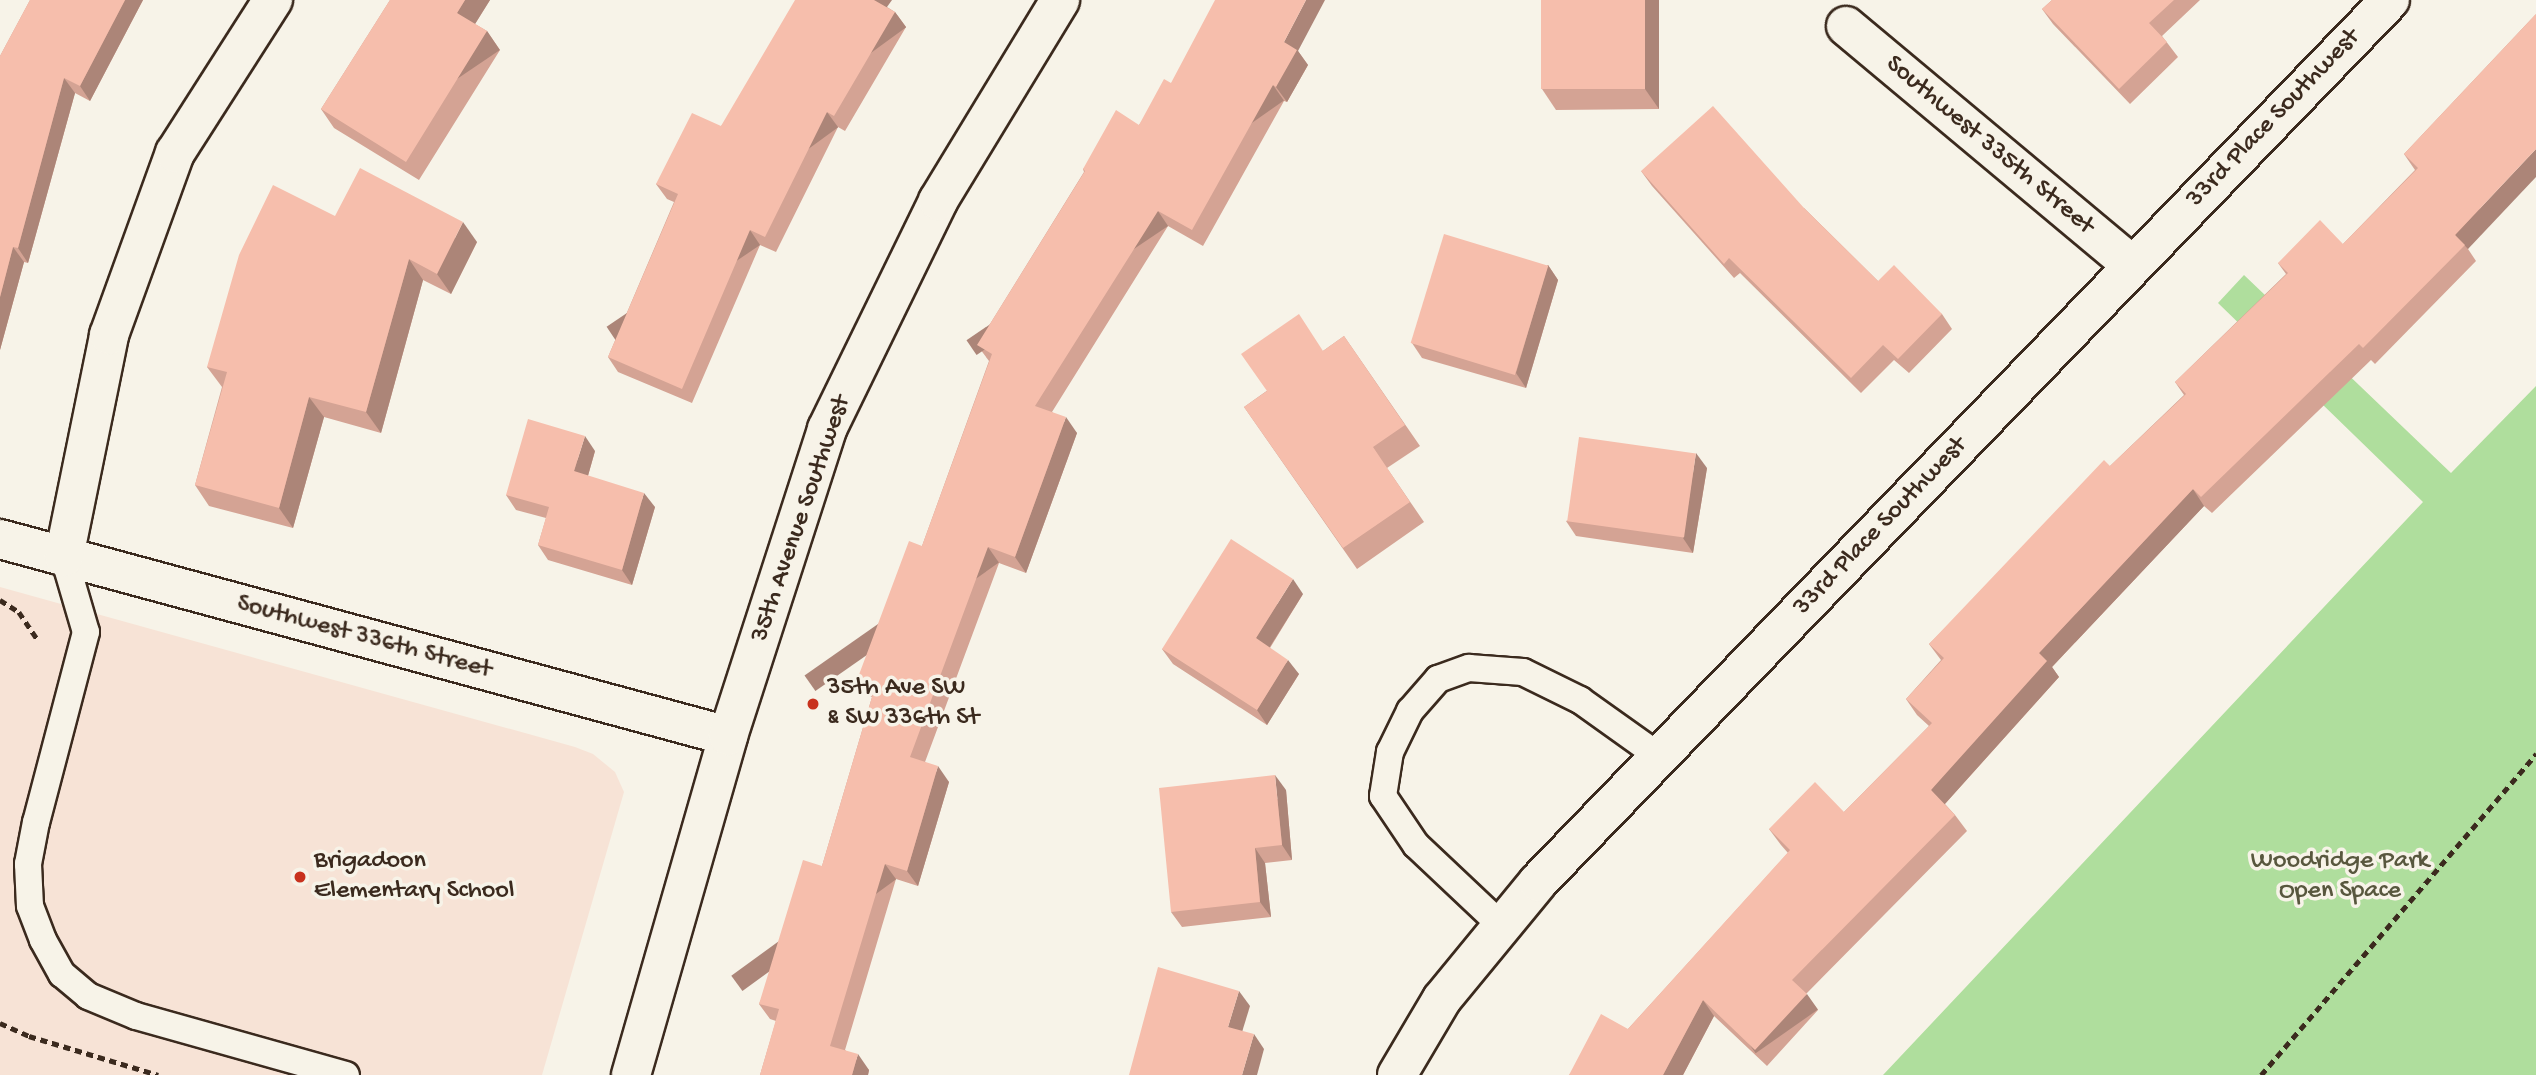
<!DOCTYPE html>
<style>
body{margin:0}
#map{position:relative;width:2536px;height:1075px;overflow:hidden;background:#f7f3e8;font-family:"Gochi Hand",sans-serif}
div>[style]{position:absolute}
.built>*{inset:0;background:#f7e3d6}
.green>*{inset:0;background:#afde9d}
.path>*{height:4.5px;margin-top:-2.25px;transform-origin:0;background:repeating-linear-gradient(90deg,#3b2a1e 0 7px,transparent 0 12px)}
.roads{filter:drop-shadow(2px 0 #3b2a1e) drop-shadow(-2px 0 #3b2a1e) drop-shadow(0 2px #3b2a1e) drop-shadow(0 -2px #3b2a1e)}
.lane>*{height:26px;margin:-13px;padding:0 13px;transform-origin:13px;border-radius:13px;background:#f7f3e8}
.street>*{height:38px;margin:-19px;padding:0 19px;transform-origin:19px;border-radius:19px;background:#f7f3e8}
.wall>*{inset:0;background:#d4a394}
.shaded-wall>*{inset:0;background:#ac8578;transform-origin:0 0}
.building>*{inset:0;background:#f6beac;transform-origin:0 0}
.dots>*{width:19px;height:19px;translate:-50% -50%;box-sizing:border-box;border:4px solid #f7f3e8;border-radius:50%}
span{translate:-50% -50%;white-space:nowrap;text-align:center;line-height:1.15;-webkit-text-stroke:7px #f7f3e8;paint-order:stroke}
.street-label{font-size:26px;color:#3b2a1e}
.poi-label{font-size:26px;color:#3b2a1e}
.left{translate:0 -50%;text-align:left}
.park-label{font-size:26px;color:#58573e}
</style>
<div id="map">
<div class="built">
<i style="clip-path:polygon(0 587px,575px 747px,593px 754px,615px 772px,624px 792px,542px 1075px,0 1075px)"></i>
</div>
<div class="green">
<i style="clip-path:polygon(2244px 275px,2451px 473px,2536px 386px,2536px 1075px,1883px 1075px,2423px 502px,2218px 303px)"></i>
</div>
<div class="path">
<i style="left:0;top:600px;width:22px;rotate:32deg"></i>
<i style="left:19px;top:612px;width:32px;rotate:56deg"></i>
<i style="left:0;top:1023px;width:32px;rotate:24deg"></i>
<i style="left:29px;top:1036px;width:135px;rotate:16.8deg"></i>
<i style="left:2261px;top:1075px;width:423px;rotate:-49.4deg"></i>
</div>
<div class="roads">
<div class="lane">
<i style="left:64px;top:557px;width:78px;rotate:73.7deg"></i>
<i style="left:86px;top:632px;width:196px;rotate:104.7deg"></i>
<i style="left:36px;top:822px;width:43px;rotate:100.8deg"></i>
<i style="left:28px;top:864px;width:42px;rotate:87.3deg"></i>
<i style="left:30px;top:906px;width:36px;rotate:69deg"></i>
<i style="left:43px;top:940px;width:39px;rotate:61deg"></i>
<i style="left:62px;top:974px;width:34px;rotate:40deg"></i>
<i style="left:88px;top:996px;width:52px;rotate:22.6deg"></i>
<i style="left:136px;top:1016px;width:218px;rotate:15.7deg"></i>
<i style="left:1502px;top:926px;width:118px;rotate:-136.7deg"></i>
<i style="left:1416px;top:845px;width:59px;rotate:-124deg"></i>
<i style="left:1383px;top:796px;width:45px;rotate:-81deg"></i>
<i style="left:1390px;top:752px;width:46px;rotate:-64deg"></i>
<i style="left:1410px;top:711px;width:43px;rotate:-48.8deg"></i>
<i style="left:1438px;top:679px;width:33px;rotate:-20deg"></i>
<i style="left:1469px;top:668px;width:54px;rotate:4.2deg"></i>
<i style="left:1523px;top:672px;width:64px;rotate:26.2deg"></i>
<i style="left:1580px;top:700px;width:98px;rotate:35.5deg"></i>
</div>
<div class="street">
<i style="left:1846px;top:26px;width:373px;rotate:39.9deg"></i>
<i style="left:0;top:539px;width:754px;rotate:15.14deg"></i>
<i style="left:64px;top:557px;width:227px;rotate:-78.5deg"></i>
<i style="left:109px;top:335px;width:194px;rotate:-70.1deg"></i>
<i style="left:175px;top:153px;width:182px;rotate:-57.4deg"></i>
<i style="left:631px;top:1075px;width:353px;rotate:-74deg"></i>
<i style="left:728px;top:736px;width:323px;rotate:-72.1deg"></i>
<i style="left:827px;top:429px;width:254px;rotate:-64deg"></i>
<i style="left:938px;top:201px;width:235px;rotate:-58.7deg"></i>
<i style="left:1397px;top:1075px;width:88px;rotate:-59.4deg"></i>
<i style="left:1442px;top:999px;width:151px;rotate:-50.6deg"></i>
<i style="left:1538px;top:882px;width:1226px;rotate:-45.99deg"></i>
</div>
</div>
<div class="wall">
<i style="clip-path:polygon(30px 0,143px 0,90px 101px,75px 93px,28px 263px,24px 262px,0 350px,0 56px)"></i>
<i style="clip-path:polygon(390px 0,490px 0,475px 24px,487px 31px,500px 50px,419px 180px,334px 128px,321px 109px)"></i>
<i style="clip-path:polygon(1541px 0,1659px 0,1659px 109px,1556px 110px,1542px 89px)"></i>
<i style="clip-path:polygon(2052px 0,2200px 0,2162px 36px,2178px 57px,2130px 104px,2053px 24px,2042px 9px)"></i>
<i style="clip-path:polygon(887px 7px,895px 12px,906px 27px,845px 131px,838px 127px,776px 252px,760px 245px,692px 403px,618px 372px,608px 357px,674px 202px,667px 199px,656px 184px,721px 126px)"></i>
<i style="clip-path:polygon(2536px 14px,2468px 249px,2476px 261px,2375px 364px,2371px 360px,2212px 513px,2204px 506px,2052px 667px,2059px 677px,1945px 804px,1955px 815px,1967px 831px,1806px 994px,1818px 1010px,1767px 1066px,1714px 1016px,1683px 1075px,1569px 1075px,1628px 1029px,1788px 853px,1781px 845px,1769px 829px,1844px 812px,1929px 726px,1917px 715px,1906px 699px,1941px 660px,1929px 644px,2110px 466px,2184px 395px,2175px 382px,2286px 274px,2278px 263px,2343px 244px,2415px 170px,2404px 154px)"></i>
<i style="clip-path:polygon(1298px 51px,1308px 65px,1287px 102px,1284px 101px,1203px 246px,1168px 226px,1052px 412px,1077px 433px,1026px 573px,999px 563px,925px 762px,949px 782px,918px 886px,896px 879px,845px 1050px,869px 1070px,868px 1075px,760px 1075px,776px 1021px,770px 1019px,759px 1004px,822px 866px,872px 697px,868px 696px,857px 680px,922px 546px,989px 361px,977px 345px,1084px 172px,1083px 169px,1139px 125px,1171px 83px)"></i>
<i style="clip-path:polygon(1641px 171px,1804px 208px,1878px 281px,1942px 314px,1952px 329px,1909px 373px,1894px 360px,1861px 393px,1740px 273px,1734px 278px,1652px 186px)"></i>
<i style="clip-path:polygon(335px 216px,477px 242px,451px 294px,423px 280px,381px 433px,324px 417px,293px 528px,209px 506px,195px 485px,222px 387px,207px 367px)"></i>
<i style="clip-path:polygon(1548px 265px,1558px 280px,1526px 388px,1422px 358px,1412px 343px)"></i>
<i style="clip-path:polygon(1344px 336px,1420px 446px,1387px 468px,1424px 522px,1357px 569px,1244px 407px)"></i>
<i style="clip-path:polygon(595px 451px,588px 476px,655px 507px,632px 585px,548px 560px,538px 545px,546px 518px,516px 510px,506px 495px)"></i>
<i style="clip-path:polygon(1707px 468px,1693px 553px,1576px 536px,1566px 521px)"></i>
<i style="clip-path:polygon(1303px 594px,1270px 648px,1299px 674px,1267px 725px,1173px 664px,1162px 649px)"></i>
<i style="clip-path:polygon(1286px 790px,1292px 860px,1265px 863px,1271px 917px,1182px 927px,1171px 912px)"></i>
</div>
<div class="shaded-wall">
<i style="clip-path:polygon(125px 0,143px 0,90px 101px,80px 86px)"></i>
<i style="clip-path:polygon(465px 0,490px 0,470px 32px,457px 13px)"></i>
<i style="clip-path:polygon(873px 0,892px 0,882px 14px)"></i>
<i style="clip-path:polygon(1306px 0,1325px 0,1298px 51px,1308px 65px,1287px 102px,1276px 87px,1284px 42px)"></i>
<i style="clip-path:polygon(1645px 0,1659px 0,1659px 109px,1645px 89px)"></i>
<i style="left:895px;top:12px;width:19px;height:121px;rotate:54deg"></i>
<i style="left:487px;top:31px;width:23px;height:154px;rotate:56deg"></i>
<i style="clip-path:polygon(64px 78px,75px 93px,28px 263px,18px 248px)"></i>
<i style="left:1273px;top:85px;width:19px;height:166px;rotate:55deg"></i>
<i style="left:827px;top:112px;width:19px;height:140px;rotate:54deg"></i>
<i style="clip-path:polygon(2536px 149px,2536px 177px,2468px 249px,2455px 235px)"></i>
<i style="left:1158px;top:211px;width:18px;height:231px;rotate:56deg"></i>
<i style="clip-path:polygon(463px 222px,477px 242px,451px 294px,437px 274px)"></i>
<i style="left:750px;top:230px;width:18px;height:173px;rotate:56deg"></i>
<i style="clip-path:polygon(13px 247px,24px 262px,0 350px,0 297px)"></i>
<i style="clip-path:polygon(409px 259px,423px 280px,381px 433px,366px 412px)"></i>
<i style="clip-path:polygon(1548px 265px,1558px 280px,1526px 388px,1516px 373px)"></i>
<i style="clip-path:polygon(309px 397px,324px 417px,293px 528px,279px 508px)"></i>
<i style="clip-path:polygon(1066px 417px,1077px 433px,1026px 573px,1015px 557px)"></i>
<i style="clip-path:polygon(585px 436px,595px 451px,585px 486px,574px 471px)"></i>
<i style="clip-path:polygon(1696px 453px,1707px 468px,1693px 553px,1683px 538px)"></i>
<i style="clip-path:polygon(2193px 489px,2204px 506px,2052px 667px,2059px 677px,1943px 806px,1931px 790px,2039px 653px)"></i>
<i style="clip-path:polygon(644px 493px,655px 507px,632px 585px,622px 570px)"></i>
<i style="left:988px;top:547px;width:19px;height:224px;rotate:55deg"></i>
<i style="clip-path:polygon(1293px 579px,1303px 594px,1266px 653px,1256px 638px)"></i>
<i style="clip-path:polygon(1288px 660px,1299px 674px,1267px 725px,1257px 710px)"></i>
<i style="clip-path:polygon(938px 766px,949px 782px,918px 886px,907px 871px)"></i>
<i style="clip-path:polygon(1275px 775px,1286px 790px,1292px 860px,1282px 845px)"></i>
<i style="clip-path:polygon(1255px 848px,1265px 863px,1271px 917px,1260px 902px)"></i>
<i style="left:885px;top:864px;width:19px;height:190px;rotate:54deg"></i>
<i style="clip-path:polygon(1239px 991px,1250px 1006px,1239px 1042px,1228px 1027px)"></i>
<i style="left:1807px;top:994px;width:19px;height:76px;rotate:55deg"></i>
<i style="clip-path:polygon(1703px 1000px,1714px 1016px,1683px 1075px,1663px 1075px)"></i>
<i style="clip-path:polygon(1254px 1034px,1264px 1049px,1257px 1075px,1242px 1075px)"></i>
<i style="clip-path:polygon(858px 1054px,869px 1070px,868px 1075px,852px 1075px)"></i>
</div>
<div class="building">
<i style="clip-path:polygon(30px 0,125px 0,80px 86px,64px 78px,18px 248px,13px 247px,0 297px,0 56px)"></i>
<i style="clip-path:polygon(390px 0,465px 0,457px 13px,487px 31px,406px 162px,321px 109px)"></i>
<i style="clip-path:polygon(795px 0,874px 0,895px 12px,834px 116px,827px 112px,765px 237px,750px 230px,682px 389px,608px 357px,678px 194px,656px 184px,692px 113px,721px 126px)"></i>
<i style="clip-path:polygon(1215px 0,1306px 0,1284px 42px,1297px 50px,1276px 87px,1273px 85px,1192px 230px,1158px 211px,1035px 406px,1066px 417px,1015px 557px,988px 547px,910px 757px,938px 766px,907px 871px,885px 864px,830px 1046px,858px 1054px,852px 1075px,760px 1075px,779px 1009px,759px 1004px,803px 860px,822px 866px,875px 687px,857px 680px,909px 541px,922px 546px,992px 354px,977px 345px,1085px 171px,1083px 169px,1116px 110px,1139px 125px,1164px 79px,1171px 83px)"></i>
<i style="left:1541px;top:0;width:104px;height:89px"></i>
<i style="clip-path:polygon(2052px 0,2174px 0,2149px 23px,2167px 42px,2119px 89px,2042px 9px)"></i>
<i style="clip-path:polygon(2536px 14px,2536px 149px,2455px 235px,2465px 245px,2363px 348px,2359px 344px,2201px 497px,2193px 489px,2039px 653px,2047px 661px,1931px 790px,1955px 815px,1792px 980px,1807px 994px,1755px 1050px,1703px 1000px,1663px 1075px,1569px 1075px,1601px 1014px,1628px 1029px,1790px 850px,1769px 829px,1815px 782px,1844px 812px,1932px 723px,1906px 699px,1944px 658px,1929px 644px,2104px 460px,2110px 466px,2186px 394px,2175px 382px,2288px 273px,2278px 263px,2320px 220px,2343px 244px,2418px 168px,2404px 154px)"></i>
<i style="clip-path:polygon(1713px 106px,1804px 208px,1878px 281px,1894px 265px,1942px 314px,1898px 359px,1883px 345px,1851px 378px,1729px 258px,1724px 264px,1641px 171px)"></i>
<i style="clip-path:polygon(360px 168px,463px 222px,437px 274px,409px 259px,366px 412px,309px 397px,279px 508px,195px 485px,227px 372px,207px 367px,239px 255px,273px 185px,335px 216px)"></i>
<i style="left:1444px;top:234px;width:109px;height:114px;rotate:17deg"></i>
<i style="clip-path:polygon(1299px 314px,1323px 351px,1344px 336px,1405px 425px,1373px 447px,1410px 502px,1343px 548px,1244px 407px,1267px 391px,1241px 354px)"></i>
<i style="clip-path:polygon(528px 419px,585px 436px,574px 471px,644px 493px,622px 570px,538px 545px,549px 507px,506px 495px)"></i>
<i style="left:1579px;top:437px;width:118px;height:85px;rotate:8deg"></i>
<i style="clip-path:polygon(1231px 539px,1293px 579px,1256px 638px,1288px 660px,1257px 710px,1162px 649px)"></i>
<i style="clip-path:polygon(1275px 775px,1282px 845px,1255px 848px,1260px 902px,1171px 912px,1159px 788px)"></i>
<i style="clip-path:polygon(1158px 967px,1239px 991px,1228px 1027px,1254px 1034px,1242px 1075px,1129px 1075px)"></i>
</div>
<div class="dots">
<i style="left:813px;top:704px;background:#c8321e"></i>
<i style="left:300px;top:877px;background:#c8321e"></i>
</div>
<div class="street-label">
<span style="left:2274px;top:119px;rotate:-46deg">33rd Place Southwest</span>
<span style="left:1989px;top:146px;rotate:40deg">Southwest 335th Street</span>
<span style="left:802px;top:519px;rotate:-71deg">35th Avenue Southwest</span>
<span style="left:1881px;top:527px;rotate:-46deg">33rd Place Southwest</span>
<span style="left:364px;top:638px;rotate:15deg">Southwest 336th Street</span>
</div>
<div class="poi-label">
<span class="left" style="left:827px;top:704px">35th Ave SW<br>&amp; SW 336th St</span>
<span class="left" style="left:314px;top:877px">Brigadoon<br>Elementary School</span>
</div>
<div class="park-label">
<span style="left:2340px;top:877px">Woodridge Park<br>Open Space</span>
</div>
</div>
